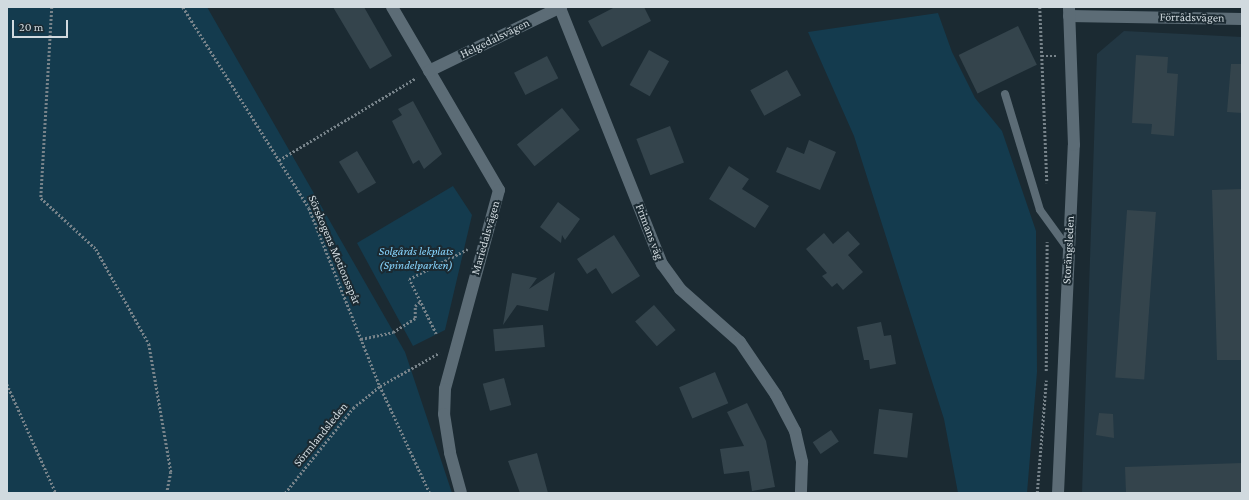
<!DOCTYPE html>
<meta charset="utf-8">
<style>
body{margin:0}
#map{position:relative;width:1249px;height:500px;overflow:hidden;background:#1b2a32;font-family:"Crimson Pro",serif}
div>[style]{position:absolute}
.built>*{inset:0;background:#223743}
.green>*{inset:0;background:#143b4e}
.building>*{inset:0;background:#34444c;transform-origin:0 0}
.path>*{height:2.5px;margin-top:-1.25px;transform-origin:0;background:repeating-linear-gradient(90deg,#77838a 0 2px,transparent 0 4px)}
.service>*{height:8px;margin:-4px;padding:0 4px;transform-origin:4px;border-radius:4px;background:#5c6c76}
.minor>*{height:12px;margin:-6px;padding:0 6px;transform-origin:6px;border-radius:6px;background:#5c6c76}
.secondary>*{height:12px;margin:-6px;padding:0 6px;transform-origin:6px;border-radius:6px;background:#5c6c76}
span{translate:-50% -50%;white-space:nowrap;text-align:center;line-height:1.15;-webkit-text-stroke:4px #1b2a32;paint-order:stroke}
.street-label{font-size:12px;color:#d1dadf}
.park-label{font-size:12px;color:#88d5fe;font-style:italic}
.frame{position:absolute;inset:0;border:8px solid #d1dadf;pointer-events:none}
.scale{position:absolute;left:12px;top:20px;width:56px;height:18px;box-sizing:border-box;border:2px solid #d1dadf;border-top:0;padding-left:5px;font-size:12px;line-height:14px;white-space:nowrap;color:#d1dadf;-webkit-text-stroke:3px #1b2a32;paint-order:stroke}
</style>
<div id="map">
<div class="built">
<i style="clip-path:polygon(1124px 31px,1242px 37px,1242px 493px,1082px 493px,1097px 54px)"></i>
</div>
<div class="green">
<i style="clip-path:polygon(7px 7px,207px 7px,405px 352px,452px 493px,7px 493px)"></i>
<i style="clip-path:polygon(938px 13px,952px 52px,975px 98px,1002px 131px,1036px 231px,1037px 372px,1027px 493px,958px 493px,944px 419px,854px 136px,808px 32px)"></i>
<i style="clip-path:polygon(453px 186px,472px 215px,445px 330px,413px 346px,357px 243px)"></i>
</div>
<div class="building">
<i style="clip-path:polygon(333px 7px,364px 7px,392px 56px,370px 69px)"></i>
<i style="clip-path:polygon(615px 7px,644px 7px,651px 21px,602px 47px,588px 21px)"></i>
<i style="left:1018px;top:26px;width:43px;height:66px;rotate:64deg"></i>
<i style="left:649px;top:50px;width:23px;height:40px;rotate:29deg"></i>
<i style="clip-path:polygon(1136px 55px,1168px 57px,1167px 73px,1178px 74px,1174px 136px,1151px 134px,1152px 124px,1132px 123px)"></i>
<i style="left:547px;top:56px;width:25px;height:37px;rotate:63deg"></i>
<i style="clip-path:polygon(1231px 64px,1242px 64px,1242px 113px,1227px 112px)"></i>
<i style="left:787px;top:70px;width:29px;height:42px;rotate:61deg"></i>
<i style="clip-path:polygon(413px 101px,442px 154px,424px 169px,419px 160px,413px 164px,392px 121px,402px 115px,398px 109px)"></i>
<i style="left:562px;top:108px;width:28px;height:58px;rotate:51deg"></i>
<i style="left:670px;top:126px;width:39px;height:36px;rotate:69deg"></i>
<i style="clip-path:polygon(809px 140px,836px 152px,820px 190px,776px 172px,787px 147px,804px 154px)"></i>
<i style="left:357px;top:151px;width:37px;height:21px;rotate:59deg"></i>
<i style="clip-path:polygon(729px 166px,749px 179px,742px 189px,769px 206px,755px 228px,709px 199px)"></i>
<i style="clip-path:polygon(1242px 189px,1242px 360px,1217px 360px,1212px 190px)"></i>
<i style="clip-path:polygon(558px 202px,580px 219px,565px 240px,562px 235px,561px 243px,540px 227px)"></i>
<i style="left:1127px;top:210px;width:29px;height:168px;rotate:4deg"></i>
<i style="clip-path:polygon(848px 231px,860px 244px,848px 255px,863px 272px,843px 290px,837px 283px,832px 287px,822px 276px,827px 273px,806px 249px,824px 233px,833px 244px)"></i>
<i style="clip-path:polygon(614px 235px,640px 276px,612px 294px,596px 268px,587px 274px,577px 259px)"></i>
<i style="clip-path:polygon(555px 272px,548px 311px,517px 305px,503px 325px,512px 273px,537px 278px,529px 289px)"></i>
<i style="left:654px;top:305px;width:33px;height:25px;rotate:49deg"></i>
<i style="clip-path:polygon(881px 322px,884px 336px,891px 335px,896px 364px,870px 369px,869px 360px,864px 360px,857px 327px)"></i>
<i style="left:543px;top:325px;width:22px;height:50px;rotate:85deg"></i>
<i style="left:715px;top:372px;width:34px;height:39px;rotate:67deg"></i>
<i style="left:504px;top:378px;width:28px;height:22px;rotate:75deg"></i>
<i style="clip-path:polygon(747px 403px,766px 441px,775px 487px,752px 491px,749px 471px,724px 474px,720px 449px,744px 446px,727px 412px)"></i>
<i style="left:879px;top:409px;width:34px;height:45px;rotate:7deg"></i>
<i style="clip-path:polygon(1099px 413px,1113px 414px,1114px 438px,1096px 435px)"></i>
<i style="left:831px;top:430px;width:14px;height:22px;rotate:56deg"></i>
<i style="clip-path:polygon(537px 453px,548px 493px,520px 493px,508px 461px)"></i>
<i style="clip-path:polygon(1242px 463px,1242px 493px,1126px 493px,1125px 467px)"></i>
</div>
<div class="path">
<i style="left:52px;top:7px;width:191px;rotate:93.3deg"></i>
<i style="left:41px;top:198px;width:75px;rotate:42.8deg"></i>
<i style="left:96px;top:249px;width:109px;rotate:60.8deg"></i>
<i style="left:149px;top:344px;width:130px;rotate:80.2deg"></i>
<i style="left:171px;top:472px;width:21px;rotate:101deg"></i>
<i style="left:183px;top:7px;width:237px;rotate:57.9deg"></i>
<i style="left:309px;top:208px;width:192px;rotate:68.3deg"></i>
<i style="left:380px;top:386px;width:118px;rotate:65deg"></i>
<i style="left:1040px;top:7px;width:176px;rotate:87.7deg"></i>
<i style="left:1042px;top:56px;width:14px"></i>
<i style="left:279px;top:160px;width:160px;rotate:-30.9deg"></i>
<i style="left:436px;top:334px;width:61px;rotate:-116.1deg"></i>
<i style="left:409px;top:279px;width:66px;rotate:-27deg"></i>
<i style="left:361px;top:339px;width:33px;rotate:-12deg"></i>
<i style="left:393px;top:332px;width:26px;rotate:-32deg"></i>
<i style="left:415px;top:318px;width:12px;rotate:-90deg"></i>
<i style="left:415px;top:306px;width:6px;rotate:-39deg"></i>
<i style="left:1046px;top:371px;width:129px;rotate:-89.6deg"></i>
<i style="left:7px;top:384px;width:120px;rotate:65.8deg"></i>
<i style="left:285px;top:493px;width:109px;rotate:-51.3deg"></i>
<i style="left:353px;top:408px;width:35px;rotate:-39deg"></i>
<i style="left:380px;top:386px;width:68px;rotate:-29.2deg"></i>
<i style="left:1037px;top:493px;width:113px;rotate:-85.4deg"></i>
</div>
<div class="service">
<i style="left:1005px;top:94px;width:121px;rotate:73.2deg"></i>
<i style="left:1040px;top:210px;width:49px;rotate:54.1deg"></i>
</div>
<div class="minor">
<i style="left:392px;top:7px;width:212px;rotate:59.7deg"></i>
<i style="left:499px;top:190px;width:206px;rotate:105.2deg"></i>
<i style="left:445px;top:389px;width:25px;rotate:92deg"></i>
<i style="left:444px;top:414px;width:39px;rotate:81deg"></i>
<i style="left:450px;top:453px;width:41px;rotate:74.6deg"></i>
<i style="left:560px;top:8px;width:276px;rotate:68.3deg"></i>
<i style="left:662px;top:264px;width:31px;rotate:54deg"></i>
<i style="left:680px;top:289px;width:80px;rotate:41.5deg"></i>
<i style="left:740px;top:342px;width:64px;rotate:55.8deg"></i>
<i style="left:776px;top:395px;width:41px;rotate:62.2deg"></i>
<i style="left:795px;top:431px;width:32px;rotate:77deg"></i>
<i style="left:802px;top:462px;width:31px;rotate:92deg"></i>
<i style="left:1069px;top:16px;width:173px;rotate:1deg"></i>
<i style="left:429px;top:71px;width:147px;rotate:-25.9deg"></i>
</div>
<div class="secondary">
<i style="left:1058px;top:493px;width:348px;rotate:-87.4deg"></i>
<i style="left:1074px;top:145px;width:138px;rotate:-92.1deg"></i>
</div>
<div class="street-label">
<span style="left:1192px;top:18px;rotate:1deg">Förrådsvägen</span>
<span style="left:495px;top:39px;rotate:-26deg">Helgedalsvägen</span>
<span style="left:649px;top:232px;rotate:69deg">Frimans väg</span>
<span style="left:486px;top:238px;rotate:-74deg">Mariedalsvägen</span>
<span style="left:334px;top:250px;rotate:67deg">Sörskogens Motionsspår</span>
<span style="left:1069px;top:250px;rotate:-87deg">Storängsleden</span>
<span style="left:321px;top:435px;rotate:-51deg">Sörmlandsleden</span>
</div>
<div class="park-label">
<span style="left:416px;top:259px">Solgårds lekplats<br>(Spindelparken)</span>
</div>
<div class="frame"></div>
<div class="scale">20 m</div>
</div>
